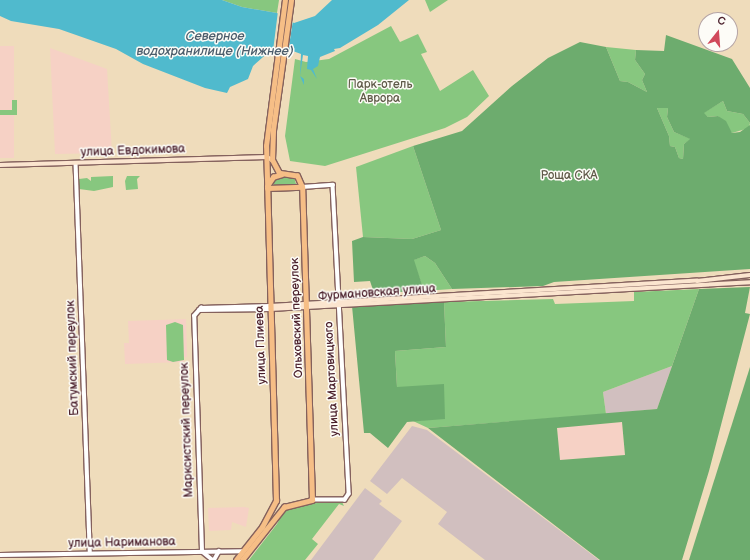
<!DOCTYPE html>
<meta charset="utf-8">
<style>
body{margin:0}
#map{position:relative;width:750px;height:560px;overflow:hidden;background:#efdcbb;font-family:"Balsamiq Sans",sans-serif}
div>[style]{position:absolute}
.built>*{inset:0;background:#f6d1c5;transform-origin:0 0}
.industrial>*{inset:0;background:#d1bfbf}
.green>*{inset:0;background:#87c77f}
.forest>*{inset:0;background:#6dac6e}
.water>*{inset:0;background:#50bacd}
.pier>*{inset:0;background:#efdcbb}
.roads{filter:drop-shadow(1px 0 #84615d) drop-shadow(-1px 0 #84615d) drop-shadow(0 1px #84615d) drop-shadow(0 -1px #84615d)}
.tertiary>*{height:3.5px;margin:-1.75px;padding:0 1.75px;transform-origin:1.75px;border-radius:1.75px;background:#fff}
.secondary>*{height:4px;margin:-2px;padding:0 2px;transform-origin:2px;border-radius:2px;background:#fbe5cf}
.primary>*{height:4.5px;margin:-2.25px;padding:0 2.25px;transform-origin:2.25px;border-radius:2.25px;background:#f6be86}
span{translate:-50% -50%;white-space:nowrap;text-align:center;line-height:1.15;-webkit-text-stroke:3px #fdfcf7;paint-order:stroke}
.park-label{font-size:12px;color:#5f5a48}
.street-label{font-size:12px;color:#4a1f2b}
.water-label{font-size:13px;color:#4c5d6c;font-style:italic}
.north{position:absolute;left:698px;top:12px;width:40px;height:40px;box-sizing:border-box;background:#fdfcf7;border:1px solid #b5a4a5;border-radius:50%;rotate:17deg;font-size:11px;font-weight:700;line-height:16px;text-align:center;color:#4a1f2b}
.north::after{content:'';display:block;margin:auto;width:14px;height:18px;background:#d1495b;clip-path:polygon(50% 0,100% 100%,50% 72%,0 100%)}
</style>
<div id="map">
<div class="built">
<i style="left:0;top:46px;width:14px;height:112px"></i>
<i style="clip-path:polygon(50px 48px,107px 69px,112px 153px,55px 154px)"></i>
<i style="clip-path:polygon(186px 319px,187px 357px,184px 357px,184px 362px,125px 364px,124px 343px,129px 343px,128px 321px)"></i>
<i style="left:622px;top:422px;width:33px;height:65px;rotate:85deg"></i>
<i style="clip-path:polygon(244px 507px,249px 508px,246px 527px,232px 522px,231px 530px,209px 531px,208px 508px)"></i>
</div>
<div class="industrial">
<i style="clip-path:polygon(672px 366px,657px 409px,606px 414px,603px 392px)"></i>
<i style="clip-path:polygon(412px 426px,427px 430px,599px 560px,485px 560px,438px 524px,447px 512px,402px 478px,387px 494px,370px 481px)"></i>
<i style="clip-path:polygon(365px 488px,382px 501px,379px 504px,402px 521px,373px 560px,311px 560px)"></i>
</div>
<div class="green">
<i style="clip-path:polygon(222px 0,279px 0,277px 13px,242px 7px)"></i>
<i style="clip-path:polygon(425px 0,448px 0,430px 12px)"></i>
<i style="clip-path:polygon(391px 26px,400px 42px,418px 34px,427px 52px,421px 54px,440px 91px,473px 70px,489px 96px,467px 117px,445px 128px,325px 166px,290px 161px,285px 136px,295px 59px,306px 62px,329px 59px)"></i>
<i style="clip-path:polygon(606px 47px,636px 50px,635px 60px,645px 74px,642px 80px,647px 92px,628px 82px,620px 81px)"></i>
<i style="clip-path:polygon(12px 100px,17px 100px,17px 115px,0 115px,0 110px,12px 110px)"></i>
<i style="clip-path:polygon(723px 101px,727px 111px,743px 114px,750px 123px,749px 128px,732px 133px,718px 116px,708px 117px,703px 113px)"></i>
<i style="clip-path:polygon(657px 108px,668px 108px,667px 117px,674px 132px,691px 139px,684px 144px,683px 159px,679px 158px,675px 147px,670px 146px,669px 136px)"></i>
<i style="clip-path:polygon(413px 146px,441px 230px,412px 239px,363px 237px,356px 167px)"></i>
<i style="clip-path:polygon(113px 176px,113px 187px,94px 191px,79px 189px,79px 179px,87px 178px,91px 181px,91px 177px)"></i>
<i style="clip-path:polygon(127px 176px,140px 176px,137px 179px,138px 189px,126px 190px,125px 181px)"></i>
<i style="clip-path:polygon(277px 177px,294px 177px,296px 184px,274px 186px,273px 179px)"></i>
<i style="clip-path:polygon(425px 256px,435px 263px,452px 289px,424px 291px,413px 260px)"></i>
<i style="clip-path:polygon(699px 289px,672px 366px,603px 392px,606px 414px,428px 428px,413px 421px,445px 418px,397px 387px,395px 351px,446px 347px,444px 302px,553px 299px,555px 304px,634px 301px,634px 292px)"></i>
<i style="clip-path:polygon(175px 322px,183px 325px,184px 360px,173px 362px,167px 360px,166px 325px)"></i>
<i style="clip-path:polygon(336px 502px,342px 502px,344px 506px,339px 504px,312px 539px,318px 544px,305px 560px,249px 560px,277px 524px,285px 508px,300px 504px)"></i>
</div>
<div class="forest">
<i style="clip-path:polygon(evenodd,666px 35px,732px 59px,750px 88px,750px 123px,743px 114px,727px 111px,723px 101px,704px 113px,708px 117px,718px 116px,726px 121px,732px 133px,740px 132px,750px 125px,750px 269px,554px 282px,543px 286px,452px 289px,435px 263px,425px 256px,414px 260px,424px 291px,374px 293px,370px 281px,354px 282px,352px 241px,363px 237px,412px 239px,441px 230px,413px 146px,462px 131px,512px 86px,548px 58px,580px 42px,606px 47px,620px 81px,628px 82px,647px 92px,642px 80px,645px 74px,635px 60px,636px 50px,664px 51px,666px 35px,657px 108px,668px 108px,667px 117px,674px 132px,690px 139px,684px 144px,683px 159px,679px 158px,675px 147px,670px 146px,669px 136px,657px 108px)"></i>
<i style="clip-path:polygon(evenodd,750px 287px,745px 313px,750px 314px,709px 471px,682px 560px,600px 560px,428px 428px,657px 409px,699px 289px,750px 287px,622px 422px,625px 455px,560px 460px,557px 428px,622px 422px)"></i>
<i style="clip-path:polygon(444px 302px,446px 347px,395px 351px,397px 387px,444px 384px,445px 419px,407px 422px,388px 448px,370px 433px,364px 433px,352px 306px)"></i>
<i style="clip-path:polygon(750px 367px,750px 560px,689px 560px)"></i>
</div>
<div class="water">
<i style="clip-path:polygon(0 0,222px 0,242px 7px,277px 13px,294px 23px,315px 16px,332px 0,409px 0,378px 25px,340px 48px,334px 49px,335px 51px,320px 57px,318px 66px,313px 69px,317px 79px,311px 70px,307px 69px,308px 56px,303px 55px,300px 76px,304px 79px,304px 85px,300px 76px,301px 54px,282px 47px,271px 50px,253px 66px,248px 79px,230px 87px,227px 93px,205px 88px,143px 64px,116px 49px,59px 29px,11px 21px,0 16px)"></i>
</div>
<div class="pier">
<i style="clip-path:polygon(278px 11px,293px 20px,288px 53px,282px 49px,273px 51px)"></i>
</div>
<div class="roads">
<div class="tertiary">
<i style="left:76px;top:163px;width:389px;rotate:87.9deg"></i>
<i style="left:302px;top:187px;width:31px;rotate:-4deg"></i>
<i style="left:333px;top:185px;width:309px;rotate:87deg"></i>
<i style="left:349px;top:494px;width:7px;rotate:124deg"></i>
<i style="left:345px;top:500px;width:33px;rotate:180deg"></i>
<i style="left:199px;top:310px;width:71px;rotate:-0.8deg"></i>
<i style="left:202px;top:551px;width:235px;rotate:-91.9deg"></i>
<i style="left:194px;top:316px;width:11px;rotate:-49deg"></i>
<i style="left:201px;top:308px;width:69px;rotate:-1.7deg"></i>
<i style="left:203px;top:552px;width:13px;rotate:39deg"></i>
<i style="left:0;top:555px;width:243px;rotate:-0.9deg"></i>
<i style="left:214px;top:560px;width:10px;rotate:-61deg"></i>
</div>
<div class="secondary">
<i style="left:0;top:165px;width:267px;rotate:-1.7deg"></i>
<i style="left:267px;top:157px;width:6px;rotate:31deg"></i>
<i style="left:270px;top:306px;width:428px;rotate:-3.4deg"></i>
<i style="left:697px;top:281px;width:53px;rotate:-6.5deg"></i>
<i style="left:270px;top:309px;width:481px;rotate:-3.2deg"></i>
</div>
<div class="primary">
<i style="left:267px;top:186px;width:11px;rotate:-56deg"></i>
<i style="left:273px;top:177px;width:9px;rotate:-18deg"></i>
<i style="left:267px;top:188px;width:35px;rotate:-2deg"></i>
<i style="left:236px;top:560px;width:42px;rotate:-51.8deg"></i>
<i style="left:262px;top:527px;width:30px;rotate:-62deg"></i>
<i style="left:276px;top:501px;width:355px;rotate:-91.6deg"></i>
<i style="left:266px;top:146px;width:147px;rotate:-82.6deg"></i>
<i style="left:242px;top:560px;width:68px;rotate:-51.6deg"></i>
<i style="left:284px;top:507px;width:29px;rotate:-14deg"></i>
<i style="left:312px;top:500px;width:313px;rotate:-91.8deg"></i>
<i style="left:302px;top:187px;width:12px;rotate:-114deg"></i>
<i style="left:297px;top:176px;width:18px;rotate:-171deg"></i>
<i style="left:279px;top:173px;width:15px;rotate:-118deg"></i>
<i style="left:272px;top:160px;width:30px;rotate:-88deg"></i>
<i style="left:273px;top:130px;width:131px;rotate:-82.1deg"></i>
</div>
</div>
<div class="park-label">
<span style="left:380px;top:92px">Парк-отель<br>Аврора</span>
<span style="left:569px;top:176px">Роща СКА</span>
</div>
<div class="street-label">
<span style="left:133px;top:151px;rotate:-2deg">улица Евдокимова</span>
<span style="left:377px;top:293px;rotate:-4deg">Фурмановская улица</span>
<span style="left:297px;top:318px;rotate:-92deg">Ольховский переулок</span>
<span style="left:261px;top:345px;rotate:-92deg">улица Плиева</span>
<span style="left:73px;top:358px;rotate:-92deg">Батумский переулок</span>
<span style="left:332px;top:379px;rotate:-93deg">улица Мартовицкого</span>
<span style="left:187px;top:430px;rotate:-92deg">Марксистский переулок</span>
<span style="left:122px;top:543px;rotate:-1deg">улица Нариманова</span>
</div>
<div class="water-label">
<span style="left:215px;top:44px">Северное<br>водохранилище (Нижнее)</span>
</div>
<div class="north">С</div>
</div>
